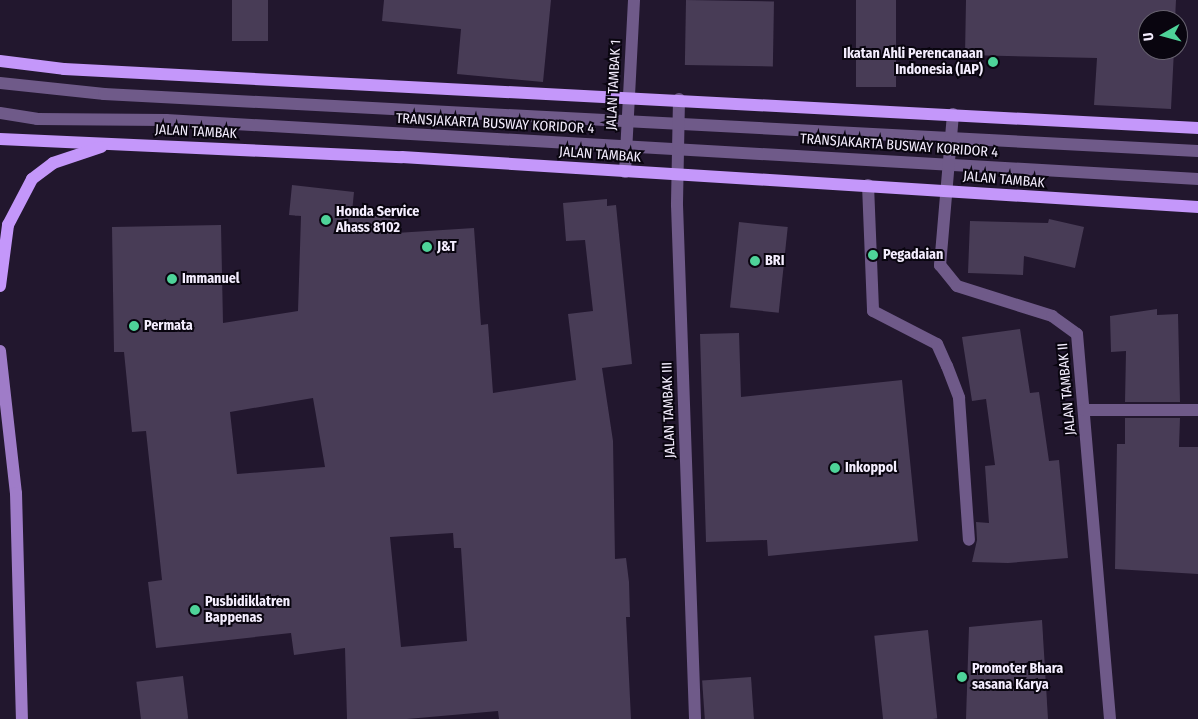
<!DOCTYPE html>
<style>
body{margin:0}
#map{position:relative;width:1198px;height:719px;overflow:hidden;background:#22172e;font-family:"Fira Sans Condensed",sans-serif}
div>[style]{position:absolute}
.building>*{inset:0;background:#483c56;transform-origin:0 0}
.service>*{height:12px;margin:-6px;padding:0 6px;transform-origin:6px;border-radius:6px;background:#6f5a89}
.minor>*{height:12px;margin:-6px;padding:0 6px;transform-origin:6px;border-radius:6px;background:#6f5a89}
.secondary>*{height:12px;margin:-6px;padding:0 6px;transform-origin:6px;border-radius:6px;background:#9f7cc8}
.primary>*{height:12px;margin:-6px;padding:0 6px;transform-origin:6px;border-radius:6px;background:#c497fa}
.dots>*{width:14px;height:14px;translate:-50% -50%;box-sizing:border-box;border:2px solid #09050f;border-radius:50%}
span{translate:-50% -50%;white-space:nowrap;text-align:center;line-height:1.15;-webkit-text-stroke:4px #09050f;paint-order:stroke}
.poi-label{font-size:14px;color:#f4edfe;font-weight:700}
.right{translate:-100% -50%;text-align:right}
.left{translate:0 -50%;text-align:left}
.street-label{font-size:14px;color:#f4edfe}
.north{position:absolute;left:1138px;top:10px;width:50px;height:50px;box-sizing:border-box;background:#09050f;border:1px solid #67626f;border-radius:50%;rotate:263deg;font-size:14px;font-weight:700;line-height:20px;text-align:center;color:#f4edfe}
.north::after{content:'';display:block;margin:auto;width:18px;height:22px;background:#4ed399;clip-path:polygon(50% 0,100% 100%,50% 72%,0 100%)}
</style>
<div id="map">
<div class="building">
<i style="left:232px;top:0;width:36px;height:41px"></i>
<i style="clip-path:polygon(384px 0,551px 0,543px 82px,457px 74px,461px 29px,382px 21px)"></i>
<i style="left:686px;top:0;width:88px;height:65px;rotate:1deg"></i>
<i style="left:856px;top:0;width:40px;height:87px"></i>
<i style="clip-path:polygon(966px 0,1176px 0,1175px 20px,1148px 20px,1148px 50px,1174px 50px,1171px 109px,1094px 105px,1097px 58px,965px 55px)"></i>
<i style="clip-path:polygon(evenodd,292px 185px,354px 192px,352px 212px,399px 220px,396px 233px,474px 228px,481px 325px,488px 324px,493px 393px,576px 380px,568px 314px,593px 311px,585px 240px,566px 241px,563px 203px,607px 199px,607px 206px,616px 205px,632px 364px,602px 368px,613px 441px,615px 559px,626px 558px,629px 582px,630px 617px,626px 617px,631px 719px,499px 719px,498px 711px,407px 719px,347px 719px,345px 648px,294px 655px,291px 633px,156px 648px,148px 582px,162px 580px,146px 431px,132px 432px,124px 352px,114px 352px,112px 227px,221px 225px,223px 323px,298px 311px,301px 216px,289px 215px,292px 185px,313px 398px,325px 467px,237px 474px,230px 412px,313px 398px,292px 185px,453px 533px,454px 548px,461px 548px,467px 641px,401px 647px,390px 537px,453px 533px)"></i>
<i style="clip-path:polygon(1049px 219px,1084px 227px,1075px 268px,1024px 256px,1023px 275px,968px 273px,970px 221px,1048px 223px)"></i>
<i style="left:739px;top:222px;width:49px;height:86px;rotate:6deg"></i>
<i style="clip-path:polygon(1157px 309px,1157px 315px,1178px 314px,1180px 402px,1125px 402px,1126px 351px,1111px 352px,1110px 316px)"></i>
<i style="clip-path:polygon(1020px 329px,1030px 393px,1039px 392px,1049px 461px,1059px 460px,1068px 558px,1008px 563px,972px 562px,977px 540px,976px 522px,989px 523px,985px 466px,995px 465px,986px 399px,972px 401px,962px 337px)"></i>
<i style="clip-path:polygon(739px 333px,741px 397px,902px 380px,918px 541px,768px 556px,767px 540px,706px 542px,700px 334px)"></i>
<i style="clip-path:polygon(1125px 418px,1180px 418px,1179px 447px,1198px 447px,1198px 574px,1115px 569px,1117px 444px,1125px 444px)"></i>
<i style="clip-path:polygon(1042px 620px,1048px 719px,966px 719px,969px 627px)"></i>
<i style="left:928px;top:630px;width:89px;height:54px;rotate:84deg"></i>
<i style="left:183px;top:676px;width:43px;height:47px;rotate:83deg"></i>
<i style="left:751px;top:677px;width:42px;height:49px;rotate:86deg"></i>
</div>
<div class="service">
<i style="left:0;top:83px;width:105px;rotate:6deg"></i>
<i style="left:104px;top:94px;width:1095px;rotate:2.98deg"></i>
<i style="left:0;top:113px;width:37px;rotate:9deg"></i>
<i style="left:37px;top:119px;width:129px;rotate:0.4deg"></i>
<i style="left:166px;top:120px;width:1034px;rotate:3.27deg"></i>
<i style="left:868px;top:185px;width:126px;rotate:87.7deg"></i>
<i style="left:873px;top:311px;width:72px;rotate:27.3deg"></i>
<i style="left:937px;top:344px;width:24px;rotate:66deg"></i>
<i style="left:947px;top:366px;width:34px;rotate:69deg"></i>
<i style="left:959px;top:398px;width:142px;rotate:86deg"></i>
</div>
<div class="minor">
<i style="left:679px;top:99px;width:106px;rotate:91.1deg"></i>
<i style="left:677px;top:205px;width:514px;rotate:87.99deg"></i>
<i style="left:953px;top:114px;width:152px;rotate:94.9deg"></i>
<i style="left:940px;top:265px;width:27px;rotate:51deg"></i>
<i style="left:957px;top:286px;width:100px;rotate:17.5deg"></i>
<i style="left:1052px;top:316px;width:31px;rotate:36deg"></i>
<i style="left:1077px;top:334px;width:386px;rotate:85.1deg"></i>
<i style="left:625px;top:172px;width:172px;rotate:-87deg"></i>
<i style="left:1084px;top:410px;width:114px"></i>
</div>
<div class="secondary">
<i style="left:0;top:351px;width:143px;rotate:83.6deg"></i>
<i style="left:16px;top:493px;width:226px;rotate:88.5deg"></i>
</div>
<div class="primary">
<i style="left:0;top:61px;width:64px;rotate:7.1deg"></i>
<i style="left:64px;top:69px;width:1136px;rotate:2.98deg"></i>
<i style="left:0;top:139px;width:402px;rotate:2.6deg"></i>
<i style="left:402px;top:157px;width:798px;rotate:3.59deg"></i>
<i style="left:0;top:286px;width:62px;rotate:-82.5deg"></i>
<i style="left:8px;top:225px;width:52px;rotate:-62.4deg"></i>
<i style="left:32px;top:179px;width:26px;rotate:-37deg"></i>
<i style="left:53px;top:163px;width:51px;rotate:-18.4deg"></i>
</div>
<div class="dots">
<i style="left:993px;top:62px;background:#4ed399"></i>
<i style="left:326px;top:220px;background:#4ed399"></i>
<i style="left:427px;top:247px;background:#4ed399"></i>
<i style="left:873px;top:255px;background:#4ed399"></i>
<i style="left:755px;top:261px;background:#4ed399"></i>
<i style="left:172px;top:279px;background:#4ed399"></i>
<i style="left:134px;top:326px;background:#4ed399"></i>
<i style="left:835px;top:468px;background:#4ed399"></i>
<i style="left:195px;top:610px;background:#4ed399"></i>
<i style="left:962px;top:677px;background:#4ed399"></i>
</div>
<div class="poi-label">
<span class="right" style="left:983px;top:62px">Ikatan Ahli Perencanaan<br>Indonesia (IAP)</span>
<span class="left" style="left:336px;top:220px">Honda Service<br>Ahass 8102</span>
<span class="left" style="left:437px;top:247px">J&amp;T</span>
<span class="left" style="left:883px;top:255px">Pegadaian</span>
<span class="left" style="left:765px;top:261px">BRI</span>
<span class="left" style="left:182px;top:279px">Immanuel</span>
<span class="left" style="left:144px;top:326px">Permata</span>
<span class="left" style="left:845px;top:468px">Inkoppol</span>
<span class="left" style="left:205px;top:610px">Pusbidiklatren<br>Bappenas</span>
<span class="left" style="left:972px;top:677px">Promoter Bhara<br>sasana Karya</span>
</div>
<div class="street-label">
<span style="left:614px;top:85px;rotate:-87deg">JALAN TAMBAK 1</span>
<span style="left:495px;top:124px;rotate:3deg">TRANSJAKARTA BUSWAY KORIDOR 4</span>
<span style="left:196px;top:132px;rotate:3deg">JALAN TAMBAK</span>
<span style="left:899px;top:146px;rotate:4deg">TRANSJAKARTA BUSWAY KORIDOR 4</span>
<span style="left:600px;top:155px;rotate:4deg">JALAN TAMBAK</span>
<span style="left:1004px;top:180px;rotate:5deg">JALAN TAMBAK</span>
<span style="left:1067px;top:389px;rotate:-95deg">JALAN TAMBAK II</span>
<span style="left:669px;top:410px;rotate:-92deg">JALAN TAMBAK III</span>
</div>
<div class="north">U</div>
</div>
